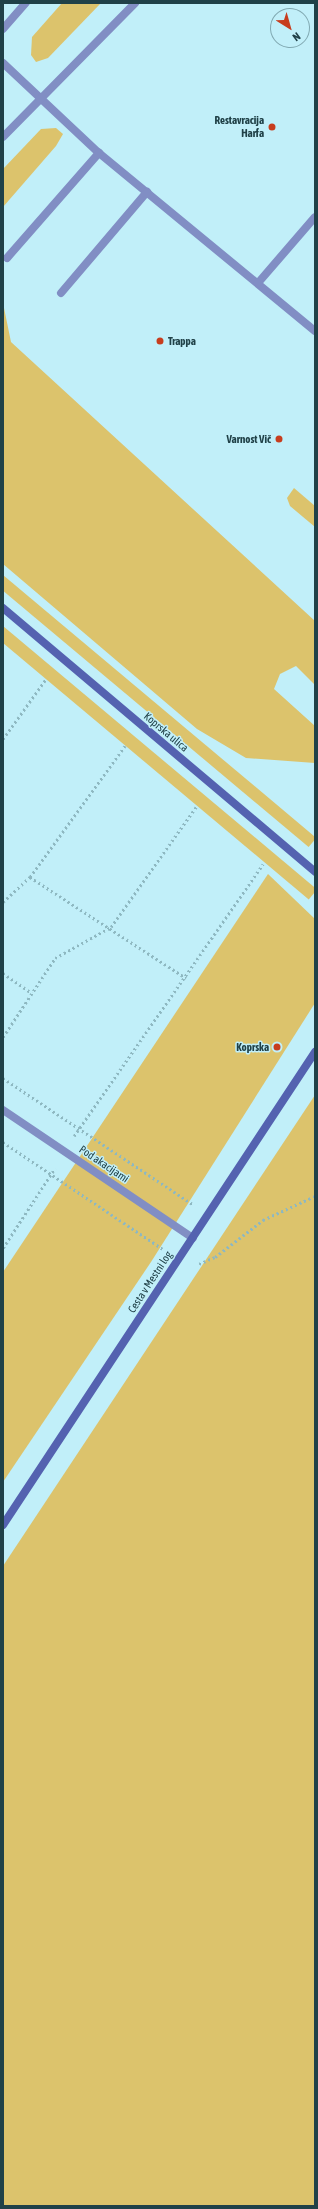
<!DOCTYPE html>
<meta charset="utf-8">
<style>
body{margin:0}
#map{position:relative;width:318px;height:2209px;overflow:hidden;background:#c1eff9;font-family:"Asap Condensed",sans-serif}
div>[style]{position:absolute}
.green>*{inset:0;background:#dcc36c;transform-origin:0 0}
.path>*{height:2.5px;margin-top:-1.25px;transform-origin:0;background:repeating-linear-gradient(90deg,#8eb8c1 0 2px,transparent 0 5px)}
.lane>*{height:8px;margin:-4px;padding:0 4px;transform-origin:4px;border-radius:4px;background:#818ec4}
.street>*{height:8px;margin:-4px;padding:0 4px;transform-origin:4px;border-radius:4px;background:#818ec4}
.secondary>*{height:8px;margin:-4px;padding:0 4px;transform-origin:4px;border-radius:4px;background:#5462b0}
.dots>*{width:11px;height:11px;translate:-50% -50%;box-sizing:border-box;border:2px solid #c1eff9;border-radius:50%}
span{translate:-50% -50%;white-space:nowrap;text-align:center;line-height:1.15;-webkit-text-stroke:3px #c1eff9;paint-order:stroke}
.poi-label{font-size:11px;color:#204148;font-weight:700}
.right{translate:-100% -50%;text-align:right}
.left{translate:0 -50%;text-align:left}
.street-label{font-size:11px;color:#204148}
.frame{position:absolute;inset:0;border:4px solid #204148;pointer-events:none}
.north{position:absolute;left:270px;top:8px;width:40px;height:40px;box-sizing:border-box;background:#c1eff9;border:1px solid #81a9b2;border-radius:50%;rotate:143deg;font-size:11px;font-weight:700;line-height:16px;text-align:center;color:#204148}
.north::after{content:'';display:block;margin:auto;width:14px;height:18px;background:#c73d1e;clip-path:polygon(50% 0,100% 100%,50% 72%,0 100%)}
</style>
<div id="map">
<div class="green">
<i style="clip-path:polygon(62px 3px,101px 3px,48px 58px,36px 62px,31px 55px,32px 37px)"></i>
<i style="clip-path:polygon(56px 128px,63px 134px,56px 146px,3px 207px,3px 169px,41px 129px)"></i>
<i style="clip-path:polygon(3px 303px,11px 342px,315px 621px,315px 685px,296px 666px,280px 674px,274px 689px,315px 726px,315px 763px,246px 758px,197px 729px,3px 564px)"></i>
<i style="clip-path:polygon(294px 488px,315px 506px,315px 527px,290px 506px,287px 498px)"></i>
<i style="left:3px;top:575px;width:409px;height:12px;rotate:40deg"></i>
<i style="left:3px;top:626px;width:410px;height:13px;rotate:40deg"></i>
<i style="clip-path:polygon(268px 874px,315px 919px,315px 1003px,151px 1262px,3px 1482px,3px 1272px)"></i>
<i style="clip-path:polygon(315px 1095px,315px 2206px,3px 2206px,3px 1566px)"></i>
</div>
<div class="path">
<i style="left:3px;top:739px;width:74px;rotate:-54.4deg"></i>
<i style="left:30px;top:877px;width:186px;rotate:32.9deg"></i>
<i style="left:3px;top:902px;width:37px;rotate:-43deg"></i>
<i style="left:30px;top:877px;width:162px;rotate:-54.1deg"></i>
<i style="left:3px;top:973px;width:35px;rotate:35deg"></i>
<i style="left:3px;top:1037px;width:95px;rotate:-56.6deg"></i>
<i style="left:55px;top:958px;width:64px;rotate:-29deg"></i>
<i style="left:111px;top:927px;width:147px;rotate:-54.7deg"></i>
<i style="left:3px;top:1078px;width:228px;rotate:33.6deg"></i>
<i style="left:74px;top:1136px;width:331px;rotate:-55.2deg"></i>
<i style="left:3px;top:1142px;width:192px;rotate:33.8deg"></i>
<i style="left:3px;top:1248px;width:95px;rotate:-57deg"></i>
<i style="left:199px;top:1264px;width:17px;rotate:-24deg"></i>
<i style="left:215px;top:1257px;width:61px;rotate:-37.6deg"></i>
<i style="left:263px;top:1220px;width:57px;rotate:-24.8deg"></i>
</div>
<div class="lane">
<i style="left:3px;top:29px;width:35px;rotate:-49deg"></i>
<i style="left:3px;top:63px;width:132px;rotate:43.2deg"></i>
<i style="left:99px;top:153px;width:280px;rotate:39.5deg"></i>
<i style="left:7px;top:258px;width:140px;rotate:-48.8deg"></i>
<i style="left:258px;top:283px;width:87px;rotate:-49.2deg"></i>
<i style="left:61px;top:293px;width:133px;rotate:-49.6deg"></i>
</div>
<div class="street">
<i style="left:3px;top:137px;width:188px;rotate:-45.4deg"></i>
<i style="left:3px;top:1110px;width:229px;rotate:34deg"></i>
</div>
<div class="secondary">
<i style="left:3px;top:608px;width:409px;rotate:40.2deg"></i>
<i style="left:3px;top:1525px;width:567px;rotate:-56.59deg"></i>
</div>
<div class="dots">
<i style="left:272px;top:127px;background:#c73d1e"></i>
<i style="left:160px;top:341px;background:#c73d1e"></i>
<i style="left:279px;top:439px;background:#c73d1e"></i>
<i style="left:277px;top:1047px;background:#c73d1e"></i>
</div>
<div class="poi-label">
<span class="right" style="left:264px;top:127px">Restavracija<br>Harfa</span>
<span class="left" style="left:168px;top:341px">Trappa</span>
<span class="right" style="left:271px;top:439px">Varnost Vič</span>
<span class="right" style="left:269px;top:1047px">Koprska</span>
</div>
<div class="street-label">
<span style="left:166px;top:732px;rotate:40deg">Koprska ulica</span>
<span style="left:104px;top:1164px;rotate:34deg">Pod akacijami</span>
<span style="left:150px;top:1282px;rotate:-57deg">Cesta v Mestni log</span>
</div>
<div class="frame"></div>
<div class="north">N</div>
</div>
